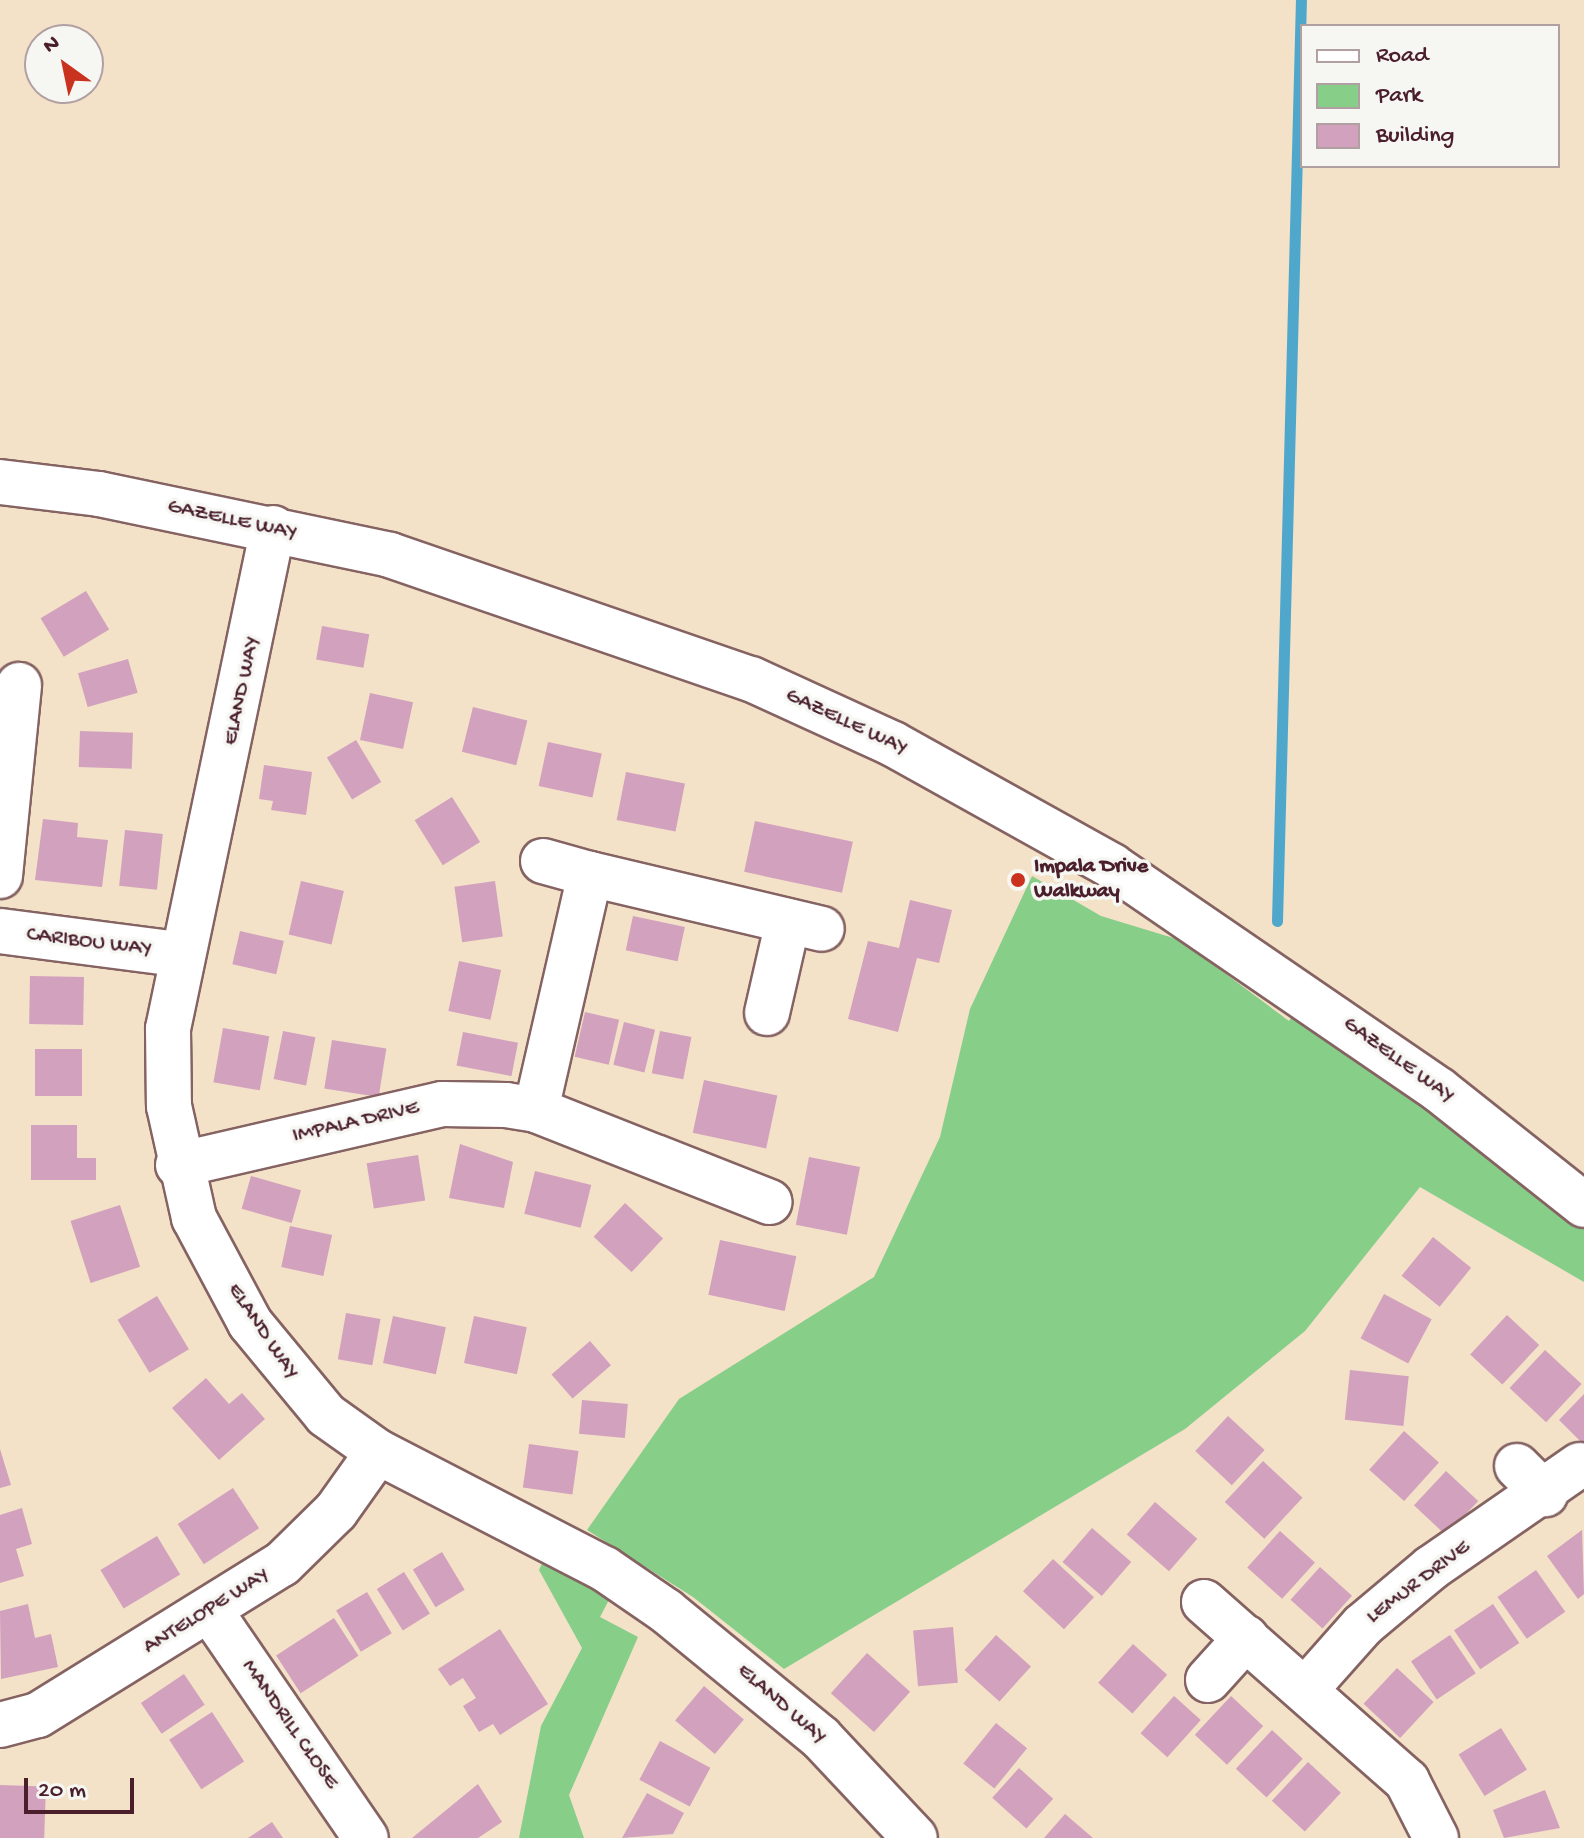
<!DOCTYPE html>
<style>
body{margin:0}
#map{position:relative;width:1584px;height:1838px;overflow:hidden;background:#f3e1c8;font-family:"Gochi Hand",sans-serif}
div>[style]{position:absolute}
.green>*{inset:0;background:#87ce89}
.stream>*{height:11px;margin:-5.5px;padding:0 5.5px;transform-origin:5.5px;border-radius:5.5px;background:#50a7cc}
.building>*{inset:0;background:#d2a1bd;transform-origin:0 0}
.roads{filter:drop-shadow(2px 0 #856362) drop-shadow(-2px 0 #856362) drop-shadow(0 2px #856362) drop-shadow(0 -2px #856362)}
.minor>*{height:44px;margin:-22px;padding:0 22px;transform-origin:22px;border-radius:22px;background:#fff}
.tertiary>*{height:44px;margin:-22px;padding:0 22px;transform-origin:22px;border-radius:22px;background:#fff}
.dots>*{width:22px;height:22px;translate:-50% -50%;box-sizing:border-box;border:4px solid #f6f6f2;border-radius:50%}
span{translate:-50% -50%;white-space:nowrap;text-align:center;line-height:1.15;-webkit-text-stroke:7px #f6f6f2;paint-order:stroke}
.street-label{font-size:22px;color:#4a1f2b}
.poi-label{font-size:22px;color:#4a1f2b;font-weight:700}
.left{translate:0 -50%;text-align:left}
.legend{position:absolute;left:1300px;top:24px;width:260px;height:144px;box-sizing:border-box;background:#f6f6f2;border:2px solid #b1a0a2;margin:0;padding:10px 14px;list-style:none;font-size:24px;color:#4a1f2b}
.legend li{display:flex;align-items:center;gap:16px;height:40px}
.legend b{width:40px;border:2px solid #b1a0a2}
.north{position:absolute;left:24px;top:24px;width:80px;height:80px;box-sizing:border-box;background:#f6f6f2;border:2px solid #b1a0a2;border-radius:50%;rotate:327deg;font-size:22px;font-weight:700;line-height:32px;text-align:center;color:#4a1f2b}
.north::after{content:'';display:block;margin:auto;width:28px;height:36px;background:#c8321e;clip-path:polygon(50% 0,100% 100%,50% 72%,0 100%)}
.scale{position:absolute;left:24px;top:1778px;width:110px;height:36px;box-sizing:border-box;border:4px solid #4a1f2b;border-top:0;padding-left:10px;font-size:24px;line-height:28px;white-space:nowrap;color:#4a1f2b;-webkit-text-stroke:6px #f6f6f2;paint-order:stroke}
</style>
<div id="map">
<div class="green">
<i style="clip-path:polygon(1032px 876px,1101px 916px,1180px 940px,1289px 1021px,1297px 1008px,1584px 1229px,1584px 1282px,1420px 1187px,1305px 1331px,1185px 1429px,784px 1669px,693px 1597px,587px 1530px,679px 1399px,874px 1277px,940px 1137px,970px 1009px)"></i>
<i style="clip-path:polygon(544px 1559px,610px 1598px,600px 1617px,638px 1637px,569px 1795px,584px 1838px,519px 1838px,541px 1726px,582px 1648px,539px 1570px)"></i>
</div>
<div class="stream">
<i style="left:1277px;top:921px;width:921px;rotate:-88.51deg"></i>
</div>
<div class="building">
<i style="left:86px;top:591px;width:45px;height:53px;rotate:59deg"></i>
<i style="left:322px;top:626px;width:48px;height:34px;rotate:10deg"></i>
<i style="left:128px;top:659px;width:35px;height:52px;rotate:74deg"></i>
<i style="left:370px;top:693px;width:44px;height:48px;rotate:12deg"></i>
<i style="left:473px;top:707px;width:56px;height:46px;rotate:14deg"></i>
<i style="left:80px;top:731px;width:53px;height:36px;rotate:2deg"></i>
<i style="left:356px;top:740px;width:49px;height:34px;rotate:59deg"></i>
<i style="left:548px;top:742px;width:55px;height:45px;rotate:12deg"></i>
<i style="clip-path:polygon(264px 765px,312px 772px,306px 815px,271px 810px,273px 801px,259px 799px)"></i>
<i style="left:626px;top:772px;width:60px;height:49px;rotate:11deg"></i>
<i style="left:452px;top:797px;width:53px;height:44px;rotate:58deg"></i>
<i style="clip-path:polygon(43px 819px,78px 823px,77px 837px,108px 840px,102px 887px,35px 880px)"></i>
<i style="left:755px;top:821px;width:100px;height:52px;rotate:12deg"></i>
<i style="left:125px;top:830px;width:38px;height:56px;rotate:6deg"></i>
<i style="left:301px;top:881px;width:44px;height:55px;rotate:13deg"></i>
<i style="left:495px;top:881px;width:56px;height:41px;rotate:82deg"></i>
<i style="clip-path:polygon(910px 900px,952px 910px,939px 963px,917px 958px,898px 1032px,848px 1019px,868px 941px,899px 948px)"></i>
<i style="left:633px;top:916px;width:53px;height:35px;rotate:12deg"></i>
<i style="left:240px;top:931px;width:45px;height:34px;rotate:13deg"></i>
<i style="left:459px;top:961px;width:43px;height:51px;rotate:12deg"></i>
<i style="left:30px;top:976px;width:54px;height:48px;rotate:1deg"></i>
<i style="left:585px;top:1012px;width:35px;height:46px;rotate:13deg"></i>
<i style="left:624px;top:1022px;width:32px;height:44px;rotate:14deg"></i>
<i style="left:223px;top:1028px;width:47px;height:55px;rotate:10deg"></i>
<i style="left:283px;top:1031px;width:33px;height:49px;rotate:11deg"></i>
<i style="left:660px;top:1031px;width:32px;height:43px;rotate:11deg"></i>
<i style="left:463px;top:1032px;width:56px;height:34px;rotate:11deg"></i>
<i style="left:332px;top:1040px;width:55px;height:49px;rotate:9deg"></i>
<i style="left:35px;top:1049px;width:47px;height:47px"></i>
<i style="left:704px;top:1080px;width:75px;height:54px;rotate:12deg"></i>
<i style="clip-path:polygon(31px 1125px,77px 1125px,77px 1158px,96px 1158px,96px 1180px,31px 1180px)"></i>
<i style="clip-path:polygon(460px 1144px,513px 1162px,504px 1208px,449px 1198px)"></i>
<i style="left:418px;top:1155px;width:46px;height:52px;rotate:81deg"></i>
<i style="left:809px;top:1157px;width:52px;height:69px;rotate:11deg"></i>
<i style="left:535px;top:1171px;width:58px;height:44px;rotate:14deg"></i>
<i style="left:251px;top:1176px;width:52px;height:34px;rotate:16deg"></i>
<i style="left:625px;top:1203px;width:52px;height:46px;rotate:43deg"></i>
<i style="left:120px;top:1205px;width:65px;height:52px;rotate:72deg"></i>
<i style="left:290px;top:1226px;width:43px;height:42px;rotate:12deg"></i>
<i style="left:1433px;top:1237px;width:49px;height:50px;rotate:39deg"></i>
<i style="left:720px;top:1240px;width:78px;height:56px;rotate:12deg"></i>
<i style="left:1384px;top:1294px;width:54px;height:50px;rotate:28deg"></i>
<i style="left:157px;top:1296px;width:62px;height:46px;rotate:59deg"></i>
<i style="left:346px;top:1313px;width:35px;height:47px;rotate:10deg"></i>
<i style="left:1507px;top:1315px;width:44px;height:54px;rotate:43deg"></i>
<i style="left:393px;top:1316px;width:54px;height:48px;rotate:12deg"></i>
<i style="left:474px;top:1316px;width:54px;height:48px;rotate:12deg"></i>
<i style="left:590px;top:1341px;width:32px;height:51px;rotate:49deg"></i>
<i style="left:1545px;top:1350px;width:50px;height:52px;rotate:43deg"></i>
<i style="left:1350px;top:1370px;width:59px;height:50px;rotate:6deg"></i>
<i style="clip-path:polygon(206px 1378px,229px 1404px,242px 1393px,265px 1419px,219px 1460px,172px 1408px)"></i>
<i style="clip-path:polygon(1584px 1394px,1584px 1445px,1559px 1420px)"></i>
<i style="left:582px;top:1400px;width:46px;height:34px;rotate:5deg"></i>
<i style="left:1228px;top:1416px;width:50px;height:48px;rotate:43deg"></i>
<i style="left:1404px;top:1431px;width:47px;height:52px;rotate:42deg"></i>
<i style="left:529px;top:1444px;width:50px;height:44px;rotate:8deg"></i>
<i style="clip-path:polygon(0 1449px,11px 1485px,0 1488px)"></i>
<i style="left:1263px;top:1461px;width:54px;height:56px;rotate:43deg"></i>
<i style="left:1446px;top:1471px;width:44px;height:47px;rotate:43deg"></i>
<i style="left:233px;top:1488px;width:48px;height:66px;rotate:57deg"></i>
<i style="left:1155px;top:1502px;width:56px;height:43px;rotate:41deg"></i>
<i style="clip-path:polygon(22px 1508px,32px 1544px,16px 1549px,24px 1576px,0 1583px,0 1515px)"></i>
<i style="left:1092px;top:1528px;width:52px;height:45px;rotate:41deg"></i>
<i style="clip-path:polygon(1582px 1530px,1584px 1594px,1578px 1599px,1547px 1556px)"></i>
<i style="left:1280px;top:1531px;width:47px;height:49px;rotate:42deg"></i>
<i style="left:157px;top:1536px;width:45px;height:66px;rotate:59deg"></i>
<i style="left:442px;top:1552px;width:44px;height:34px;rotate:59deg"></i>
<i style="left:1053px;top:1559px;width:56px;height:44px;rotate:43deg"></i>
<i style="left:1320px;top:1567px;width:43px;height:44px;rotate:42deg"></i>
<i style="left:1536px;top:1570px;width:51px;height:47px;rotate:55deg"></i>
<i style="left:404px;top:1572px;width:49px;height:32px;rotate:58deg"></i>
<i style="left:367px;top:1592px;width:48px;height:36px;rotate:59deg"></i>
<i style="clip-path:polygon(28px 1604px,35px 1638px,51px 1634px,58px 1667px,1px 1679px,0 1611px)"></i>
<i style="left:1493px;top:1604px;width:47px;height:47px;rotate:56deg"></i>
<i style="left:334px;top:1618px;width:45px;height:69px;rotate:57deg"></i>
<i style="left:953px;top:1627px;width:56px;height:40px;rotate:85deg"></i>
<i style="clip-path:polygon(500px 1629px,548px 1704px,500px 1735px,493px 1724px,479px 1732px,463px 1706px,476px 1698px,463px 1678px,450px 1686px,438px 1669px)"></i>
<i style="left:996px;top:1635px;width:47px;height:47px;rotate:42deg"></i>
<i style="left:1450px;top:1635px;width:46px;height:47px;rotate:56deg"></i>
<i style="left:1133px;top:1644px;width:46px;height:52px;rotate:42deg"></i>
<i style="left:867px;top:1653px;width:58px;height:54px;rotate:42deg"></i>
<i style="left:1397px;top:1668px;width:50px;height:49px;rotate:43deg"></i>
<i style="left:184px;top:1674px;width:37px;height:52px;rotate:56deg"></i>
<i style="left:704px;top:1686px;width:52px;height:45px;rotate:40deg"></i>
<i style="left:1174px;top:1696px;width:36px;height:50px;rotate:42deg"></i>
<i style="left:1231px;top:1696px;width:44px;height:53px;rotate:43deg"></i>
<i style="left:212px;top:1712px;width:59px;height:51px;rotate:57deg"></i>
<i style="left:996px;top:1723px;width:40px;height:52px;rotate:39deg"></i>
<i style="left:1501px;top:1728px;width:49px;height:50px;rotate:58deg"></i>
<i style="left:1272px;top:1730px;width:42px;height:53px;rotate:43deg"></i>
<i style="left:660px;top:1741px;width:57px;height:44px;rotate:28deg"></i>
<i style="left:1308px;top:1762px;width:45px;height:53px;rotate:43deg"></i>
<i style="left:1019px;top:1768px;width:46px;height:40px;rotate:42deg"></i>
<i style="clip-path:polygon(478px 1784px,502px 1822px,478px 1838px,412px 1838px)"></i>
<i style="left:0;top:1785px;width:46px;height:53px;rotate:2deg"></i>
<i style="clip-path:polygon(1545px 1790px,1560px 1828px,1504px 1838px,1493px 1810px)"></i>
<i style="clip-path:polygon(647px 1793px,684px 1813px,673px 1834px,622px 1838px)"></i>
<i style="clip-path:polygon(1065px 1814px,1093px 1838px,1044px 1838px)"></i>
<i style="clip-path:polygon(272px 1822px,283px 1838px,248px 1838px)"></i>
</div>
<div class="roads">
<div class="minor">
<i style="left:273px;top:528px;width:512px;rotate:101.84deg"></i>
<i style="left:168px;top:1029px;width:77px;rotate:89.3deg"></i>
<i style="left:169px;top:1106px;width:115px;rotate:77.4deg"></i>
<i style="left:194px;top:1218px;width:119px;rotate:61.9deg"></i>
<i style="left:250px;top:1323px;width:119px;rotate:50.4deg"></i>
<i style="left:326px;top:1415px;width:64px;rotate:35.4deg"></i>
<i style="left:378px;top:1452px;width:255px;rotate:27.3deg"></i>
<i style="left:605px;top:1569px;width:74px;rotate:34.5deg"></i>
<i style="left:666px;top:1611px;width:200px;rotate:39.3deg"></i>
<i style="left:821px;top:1738px;width:137px;rotate:46.8deg"></i>
<i style="left:543px;top:861px;width:49px;rotate:15.5deg"></i>
<i style="left:0;top:876px;width:192px;rotate:-84.3deg"></i>
<i style="left:0;top:931px;width:179px;rotate:7.4deg"></i>
<i style="left:767px;top:1013px;width:94px;rotate:-77.1deg"></i>
<i style="left:536px;top:1110px;width:242px;rotate:-77.1deg"></i>
<i style="left:590px;top:874px;width:238px;rotate:13.3deg"></i>
<i style="left:178px;top:1165px;width:271px;rotate:-13deg"></i>
<i style="left:442px;top:1104px;width:64px;rotate:0.9deg"></i>
<i style="left:506px;top:1105px;width:30px;rotate:9deg"></i>
<i style="left:536px;top:1110px;width:251px;rotate:21.5deg"></i>
<i style="left:1517px;top:1466px;width:40px;rotate:45deg"></i>
<i style="left:1204px;top:1602px;width:271px;rotate:41.4deg"></i>
<i style="left:1407px;top:1781px;width:64px;rotate:63deg"></i>
<i style="left:211px;top:1612px;width:274px;rotate:55.6deg"></i>
<i style="left:1208px;top:1680px;width:57px;rotate:-47.9deg"></i>
<i style="left:1307px;top:1688px;width:84px;rotate:-48.4deg"></i>
<i style="left:1363px;top:1625px;width:89px;rotate:-40deg"></i>
<i style="left:1431px;top:1568px;width:181px;rotate:-34.7deg"></i>
<i style="left:0;top:1725px;width:39px;rotate:-15deg"></i>
<i style="left:38px;top:1715px;width:287px;rotate:-31.8deg"></i>
<i style="left:282px;top:1564px;width:76px;rotate:-44.5deg"></i>
<i style="left:336px;top:1511px;width:72px;rotate:-54.6deg"></i>
</div>
<div class="tertiary">
<i style="left:0;top:482px;width:100px;rotate:6.9deg"></i>
<i style="left:99px;top:494px;width:297px;rotate:11.8deg"></i>
<i style="left:390px;top:555px;width:382px;rotate:19deg"></i>
<i style="left:751px;top:679px;width:156px;rotate:24.6deg"></i>
<i style="left:893px;top:744px;width:251px;rotate:29.1deg"></i>
<i style="left:1112px;top:866px;width:396px;rotate:34.4deg"></i>
<i style="left:1439px;top:1090px;width:185px;rotate:38.4deg"></i>
</div>
</div>
<div class="dots">
<i style="left:1018px;top:880px;background:#c8321e"></i>
</div>
<div class="street-label">
<span style="left:232px;top:521px;rotate:12deg">GAZELLE WAY</span>
<span style="left:243px;top:691px;rotate:-78deg">ELAND WAY</span>
<span style="left:846px;top:723px;rotate:25deg">GAZELLE WAY</span>
<span style="left:89px;top:943px;rotate:7deg">CARIBOU WAY</span>
<span style="left:1398px;top:1061px;rotate:36deg">GAZELLE WAY</span>
<span style="left:356px;top:1123px;rotate:-13deg">IMPALA DRIVE</span>
<span style="left:262px;top:1332px;rotate:56deg">ELAND WAY</span>
<span style="left:1419px;top:1583px;rotate:-37deg">LEMUR DRIVE</span>
<span style="left:207px;top:1612px;rotate:-32deg">ANTELOPE WAY</span>
<span style="left:781px;top:1705px;rotate:41deg">ELAND WAY</span>
<span style="left:289px;top:1725px;rotate:55deg">MANDRILL CLOSE</span>
</div>
<div class="poi-label">
<span class="left" style="left:1034px;top:880px">Impala Drive<br>Walkway</span>
</div>
<ul class="legend">
<li><b style="height:10px;background:#fff"></b>Road</li>
<li><b style="height:22px;background:#87ce89"></b>Park</li>
<li><b style="height:22px;background:#d2a1bd"></b>Building</li>
</ul>
<div class="north">N</div>
<div class="scale">20 m</div>
</div>
